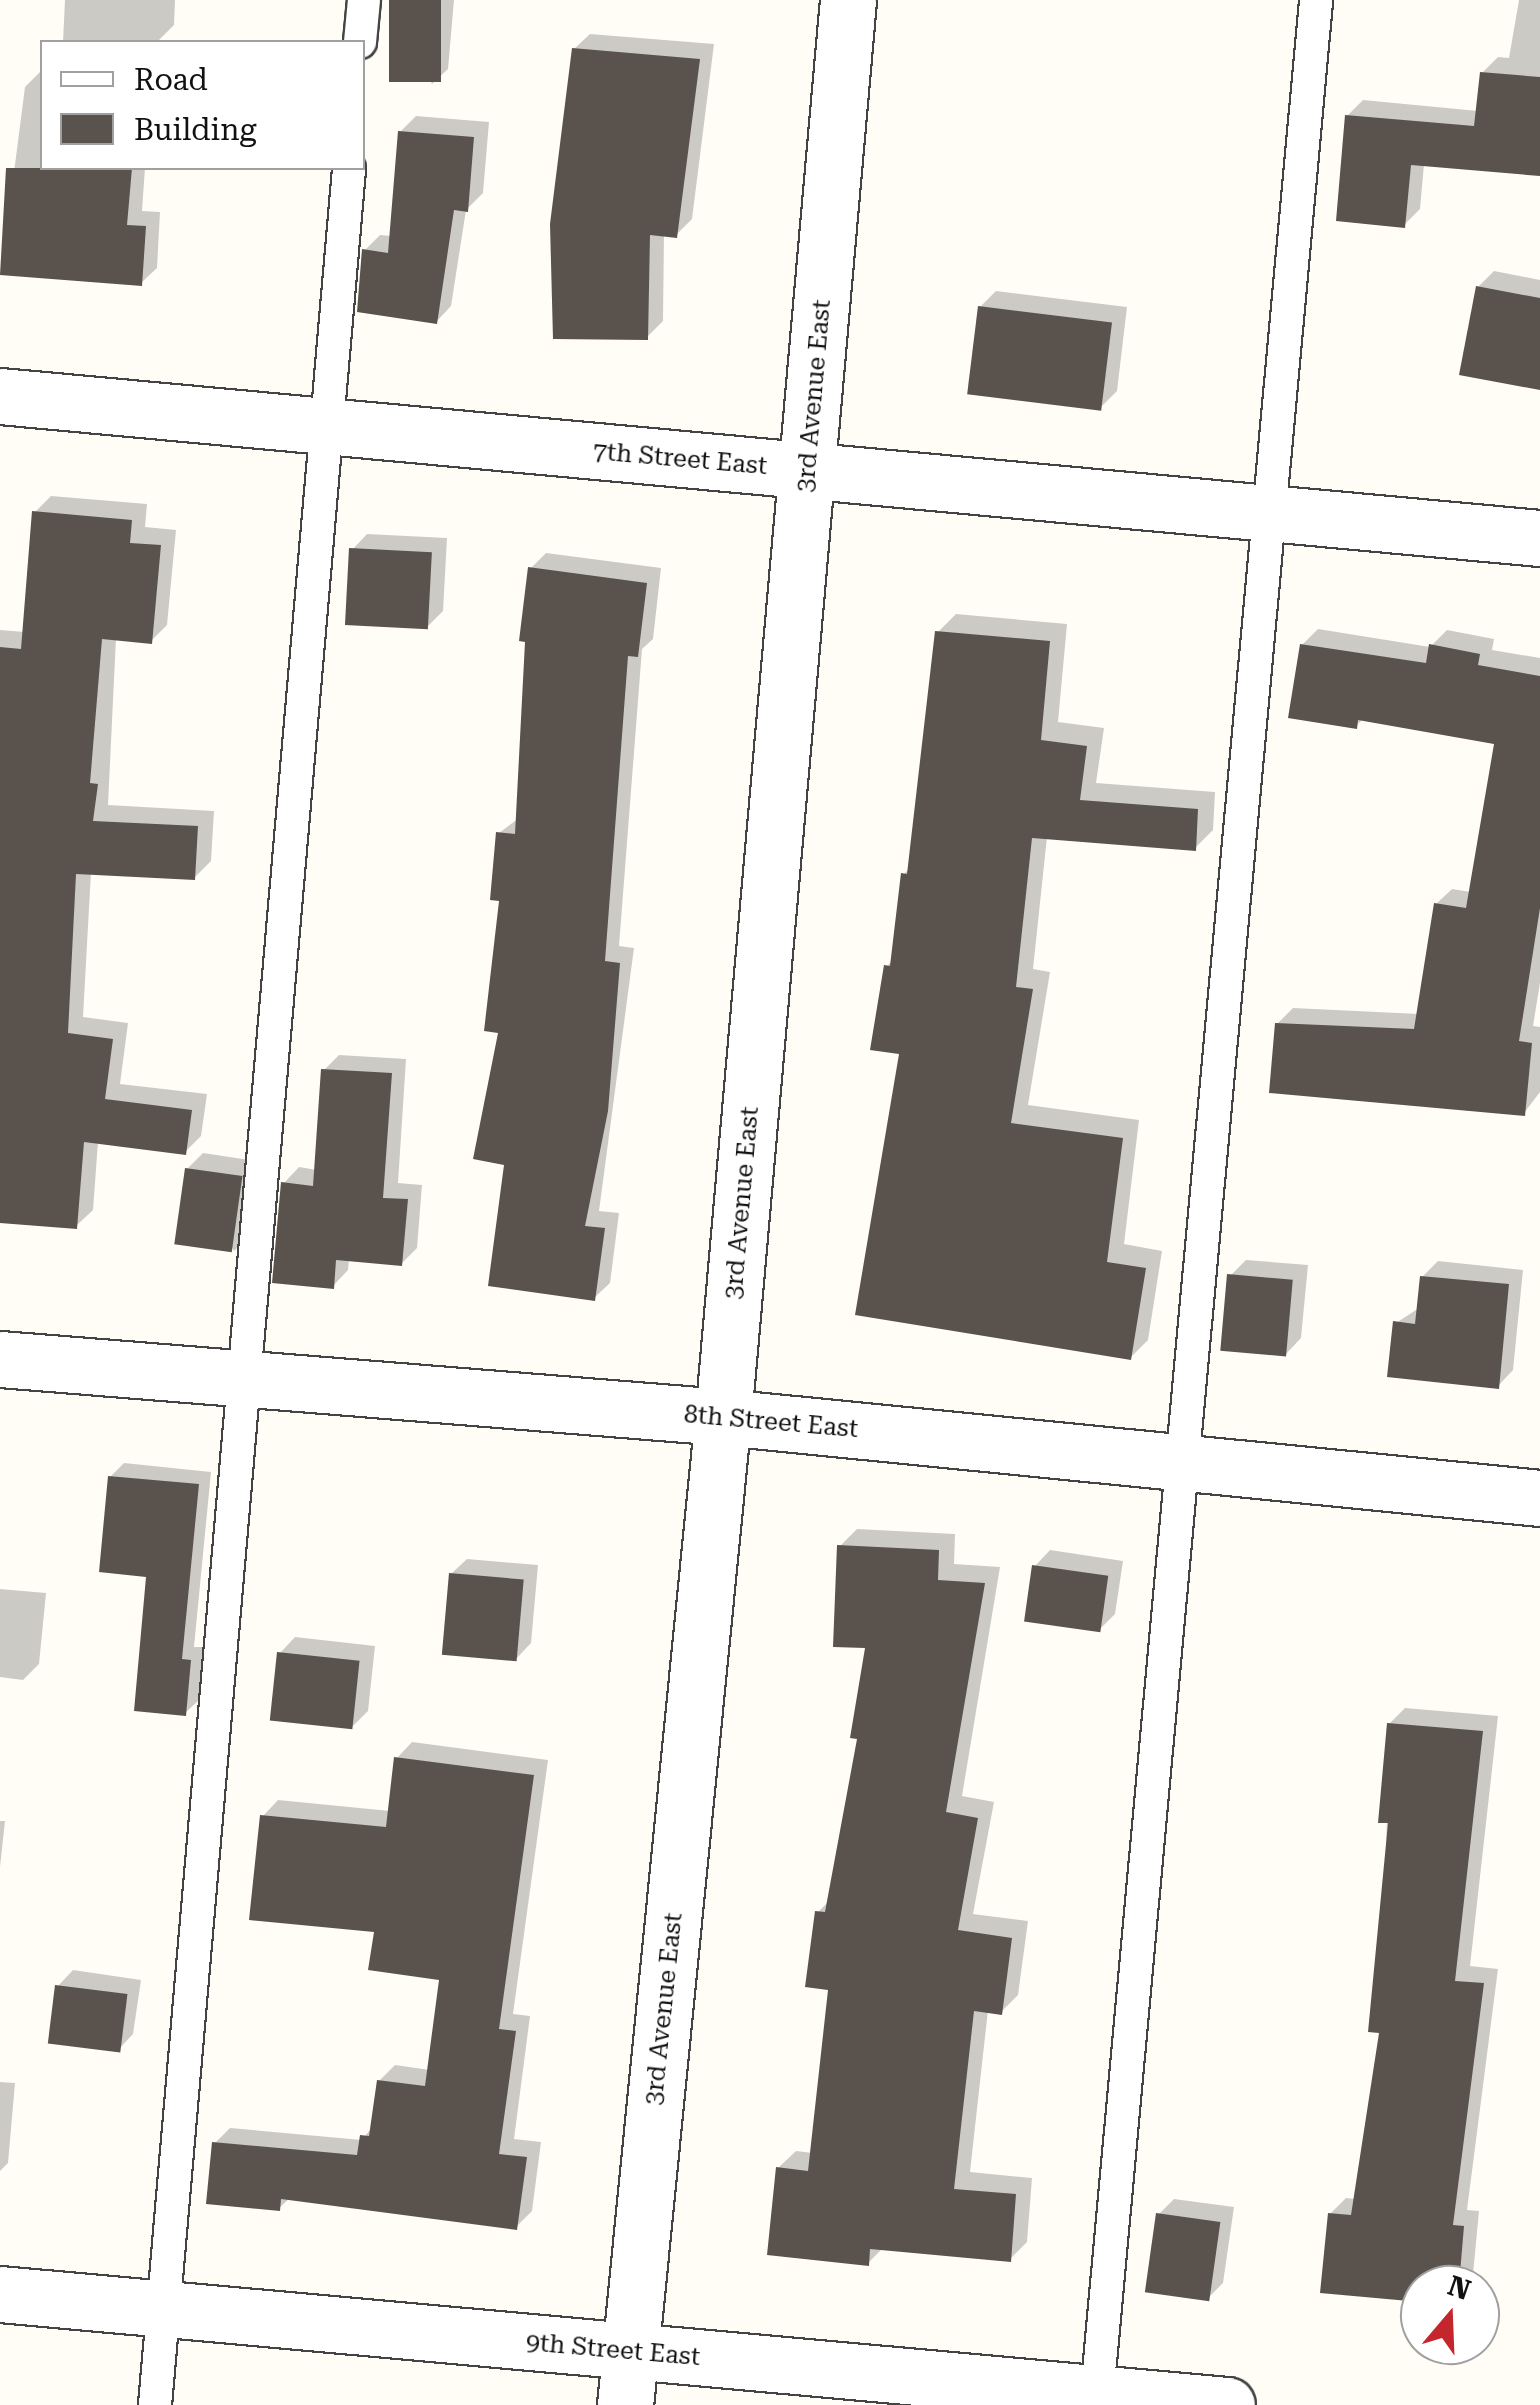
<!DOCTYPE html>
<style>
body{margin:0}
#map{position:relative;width:1540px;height:2405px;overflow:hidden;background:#fffdf5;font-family:"Roboto Serif",serif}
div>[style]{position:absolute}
.shadow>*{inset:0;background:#0003}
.building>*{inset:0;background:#5a524d;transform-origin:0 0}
.roads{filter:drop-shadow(2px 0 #444) drop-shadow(-2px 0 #444) drop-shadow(0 2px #444) drop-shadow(0 -2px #444)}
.service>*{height:32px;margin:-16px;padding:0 16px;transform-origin:16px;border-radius:16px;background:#fff}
.minor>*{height:55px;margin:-27.5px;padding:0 27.5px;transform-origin:27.5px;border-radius:27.5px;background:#fff}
.tertiary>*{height:55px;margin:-27.5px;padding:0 27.5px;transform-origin:27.5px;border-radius:27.5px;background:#fff}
span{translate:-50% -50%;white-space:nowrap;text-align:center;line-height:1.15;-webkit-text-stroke:10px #fff;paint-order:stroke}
.street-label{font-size:25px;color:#111}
.legend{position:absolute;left:40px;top:40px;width:325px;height:130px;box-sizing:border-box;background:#fff;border:2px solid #a0a0a0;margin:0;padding:12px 18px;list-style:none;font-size:30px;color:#111}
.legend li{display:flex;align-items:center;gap:20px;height:50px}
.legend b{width:50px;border:2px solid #a0a0a0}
.north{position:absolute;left:1400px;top:2265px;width:100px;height:100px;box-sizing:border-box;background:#fff;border:2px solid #a0a0a0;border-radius:50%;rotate:19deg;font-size:28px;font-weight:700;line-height:40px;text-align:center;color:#111}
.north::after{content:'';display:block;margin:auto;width:35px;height:45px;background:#c4262e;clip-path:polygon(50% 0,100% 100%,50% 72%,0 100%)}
</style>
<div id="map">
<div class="shadow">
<i style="clip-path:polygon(65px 0,175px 0,174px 25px,157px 42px,63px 42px)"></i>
<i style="clip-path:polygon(392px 0,454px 0,448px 69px,432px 84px)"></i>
<i style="clip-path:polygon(1519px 0,1540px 0,1540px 173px,1424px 164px,1420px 209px,1404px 225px,1347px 116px,1363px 100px,1478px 111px,1482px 73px,1498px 57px,1509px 58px)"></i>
<i style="clip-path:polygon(590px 34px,714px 44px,692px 219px,676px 235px,664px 234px,663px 321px,647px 337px,574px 49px)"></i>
<i style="clip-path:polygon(41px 71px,42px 168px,145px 168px,142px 211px,160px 212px,157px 268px,141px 283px,1px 273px,25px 87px)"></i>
<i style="clip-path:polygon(416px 116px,489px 122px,483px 193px,466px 210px,451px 306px,436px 322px,365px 250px,380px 235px,391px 236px,400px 132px)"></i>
<i style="clip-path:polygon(1494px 271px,1540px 280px,1540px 388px,1478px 287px)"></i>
<i style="clip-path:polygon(996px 291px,1127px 307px,1117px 391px,1101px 407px,980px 307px)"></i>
<i style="clip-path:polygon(51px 496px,147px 504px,145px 527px,176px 530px,167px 625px,151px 641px,116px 638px,108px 805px,214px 811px,211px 861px,194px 878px,91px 872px,83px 1017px,128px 1023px,120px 1084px,207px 1094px,201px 1136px,185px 1152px,98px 1142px,93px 1210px,76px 1226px,0 1220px,0 630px,25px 632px,35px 512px)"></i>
<i style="clip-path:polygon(367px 534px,447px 538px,443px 611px,427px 627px,352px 550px)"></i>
<i style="clip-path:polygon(546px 553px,661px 568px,653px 639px,642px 649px,619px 946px,634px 948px,599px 1211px,619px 1213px,610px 1283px,594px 1298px,507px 1163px,499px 833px,519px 818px,531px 568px)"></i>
<i style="clip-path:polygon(956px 614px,1067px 624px,1058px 722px,1104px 728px,1096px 783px,1215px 792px,1213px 830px,1195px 848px,1047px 837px,1033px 969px,1050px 972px,1028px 1105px,1139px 1120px,1124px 1244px,1162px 1251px,1148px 1340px,1130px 1358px,902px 1052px,887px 966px,894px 959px,904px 874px,910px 868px,938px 632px)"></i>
<i style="clip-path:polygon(1318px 629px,1430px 647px,1447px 630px,1494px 639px,1492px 650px,1540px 658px,1540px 983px,1533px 1026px,1540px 1027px,1540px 1092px,1524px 1113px,1277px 1024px,1293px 1008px,1419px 1014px,1436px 904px,1452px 889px,1471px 892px,1497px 742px,1364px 718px,1356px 726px,1302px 645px)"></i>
<i style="clip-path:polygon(339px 1055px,406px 1059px,398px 1183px,422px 1185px,417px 1248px,401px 1264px,349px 1259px,348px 1270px,333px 1286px,284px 1183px,299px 1167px,317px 1170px,324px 1070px)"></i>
<i style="clip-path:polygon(203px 1153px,256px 1161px,250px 1235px,234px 1251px,187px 1169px)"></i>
<i style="clip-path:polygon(1246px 1260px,1308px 1265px,1301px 1338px,1286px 1354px,1230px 1276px)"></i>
<i style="clip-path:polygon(1438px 1261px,1523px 1270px,1513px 1370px,1498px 1386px,1396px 1323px,1419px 1308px,1422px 1277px)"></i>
<i style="clip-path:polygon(124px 1463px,211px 1472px,194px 1647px,204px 1647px,199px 1700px,185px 1713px,149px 1575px,110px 1477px)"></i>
<i style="clip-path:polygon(857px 1529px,955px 1534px,954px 1564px,1000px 1567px,962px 1796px,994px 1802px,973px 1914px,1028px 1921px,1018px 1995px,1001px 2012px,988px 2010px,970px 2172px,1032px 2178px,1027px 2242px,1010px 2259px,883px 2248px,868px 2263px,778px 2168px,796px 2151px,813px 2153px,831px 1988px,818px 1912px,830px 1900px,860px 1737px,868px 1646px,840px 1546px)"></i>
<i style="clip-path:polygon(1050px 1550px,1123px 1561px,1115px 1614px,1099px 1630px,1035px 1566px)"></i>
<i style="clip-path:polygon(467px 1559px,538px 1565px,531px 1643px,516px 1659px,451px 1574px)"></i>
<i style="clip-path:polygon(0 1589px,46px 1593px,39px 1664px,23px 1680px,0 1677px)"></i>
<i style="clip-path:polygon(295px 1637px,375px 1646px,368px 1711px,352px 1727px,280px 1653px)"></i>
<i style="clip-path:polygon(1405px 1708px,1498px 1716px,1470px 1966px,1498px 1969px,1467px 2210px,1479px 2211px,1472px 2285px,1420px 2285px,1420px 2300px,1330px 2214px,1346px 2198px,1356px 2199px,1382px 2031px,1389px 1724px)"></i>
<i style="clip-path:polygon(412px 1742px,548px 1760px,513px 2014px,530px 2016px,514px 2139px,541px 2142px,532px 2211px,516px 2227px,290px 2198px,279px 2208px,214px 2144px,230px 2128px,362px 2140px,373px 2126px,379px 2081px,395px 2065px,430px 2070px,442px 1978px,377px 1930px,263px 1816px,278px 1800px,390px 1811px,397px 1758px)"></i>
<i style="clip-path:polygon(0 1821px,5px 1821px,0 1867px)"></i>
<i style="clip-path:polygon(73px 1970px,141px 1980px,133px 2034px,118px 2050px,58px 1986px)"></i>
<i style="clip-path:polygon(0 2082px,15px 2083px,8px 2163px,0 2171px)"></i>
<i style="clip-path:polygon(1174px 2199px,1234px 2207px,1223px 2283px,1208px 2298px,1158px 2215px)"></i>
</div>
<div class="building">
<i style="left:389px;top:0;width:52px;height:82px"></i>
<i style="clip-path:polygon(572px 48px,700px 59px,677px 238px,650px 235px,648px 340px,553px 339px,550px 224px)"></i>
<i style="clip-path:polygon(1480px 72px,1540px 77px,1540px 176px,1411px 165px,1405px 228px,1336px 221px,1345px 115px,1474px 126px)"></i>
<i style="clip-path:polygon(398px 131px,474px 137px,468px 212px,454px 210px,437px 324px,357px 312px,362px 249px,388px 253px)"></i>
<i style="clip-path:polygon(6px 168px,132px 168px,127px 225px,146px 226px,142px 286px,0 275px)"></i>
<i style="clip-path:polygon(1476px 286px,1540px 298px,1540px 390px,1459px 375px)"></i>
<i style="left:978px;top:306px;width:135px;height:89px;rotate:7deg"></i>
<i style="clip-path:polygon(32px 511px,132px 520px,130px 543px,161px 545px,152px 644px,102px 639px,90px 783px,98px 784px,93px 821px,198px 826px,195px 880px,76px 874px,68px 1033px,113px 1039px,105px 1099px,192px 1110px,186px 1155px,84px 1142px,77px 1229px,0 1223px,0 647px,21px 649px)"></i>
<i style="left:349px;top:548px;width:83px;height:77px;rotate:3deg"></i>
<i style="clip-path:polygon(528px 567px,647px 583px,638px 657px,628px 656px,605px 961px,620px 963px,608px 1111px,585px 1226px,605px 1228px,595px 1301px,488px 1286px,504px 1165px,473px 1159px,498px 1033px,484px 1031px,499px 901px,490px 900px,496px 832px,515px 834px,525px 642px,519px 641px)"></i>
<i style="clip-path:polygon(935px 631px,1050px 641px,1041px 740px,1087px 746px,1080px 800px,1198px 809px,1196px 851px,1032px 838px,1016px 987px,1033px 989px,1011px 1123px,1123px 1138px,1107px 1262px,1146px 1268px,1131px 1360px,855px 1315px,899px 1054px,870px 1050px,884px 965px,890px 966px,901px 873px,907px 874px)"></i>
<i style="clip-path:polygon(1300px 644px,1426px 663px,1429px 644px,1480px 654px,1478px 665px,1540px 676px,1540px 908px,1519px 1041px,1532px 1043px,1525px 1116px,1269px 1093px,1275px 1023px,1414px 1029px,1434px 903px,1466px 908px,1494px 744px,1358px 720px,1357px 729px,1288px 718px)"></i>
<i style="clip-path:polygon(321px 1069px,392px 1073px,383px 1198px,408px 1199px,402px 1266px,336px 1260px,334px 1289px,272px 1283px,281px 1182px,313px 1186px)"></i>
<i style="left:185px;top:1168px;width:58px;height:77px;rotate:8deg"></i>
<i style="left:1227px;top:1274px;width:66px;height:77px;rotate:5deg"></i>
<i style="clip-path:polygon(1420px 1276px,1509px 1284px,1499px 1389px,1387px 1377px,1393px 1321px,1415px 1324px)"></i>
<i style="clip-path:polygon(108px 1476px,199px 1484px,182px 1659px,191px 1660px,186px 1716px,134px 1711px,146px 1577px,99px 1572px)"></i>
<i style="clip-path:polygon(837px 1545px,939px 1550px,938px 1580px,985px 1583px,946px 1812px,978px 1818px,958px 1930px,1012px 1938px,1002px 2015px,974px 2011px,954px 2189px,1016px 2194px,1011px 2262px,870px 2249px,869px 2266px,767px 2255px,776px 2167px,808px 2171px,828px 1990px,805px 1987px,815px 1911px,825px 1912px,857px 1739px,850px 1738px,865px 1648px,833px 1647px)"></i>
<i style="left:1032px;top:1565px;width:77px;height:57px;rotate:8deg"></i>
<i style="left:449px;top:1573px;width:75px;height:82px;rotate:5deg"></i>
<i style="left:277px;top:1652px;width:83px;height:69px;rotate:6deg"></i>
<i style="clip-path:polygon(1387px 1723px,1483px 1731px,1455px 1981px,1484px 1983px,1453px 2225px,1464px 2226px,1459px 2285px,1420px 2285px,1420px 2302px,1320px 2293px,1328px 2213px,1351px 2215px,1379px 2033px,1368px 2032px,1388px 1823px,1378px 1823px)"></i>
<i style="clip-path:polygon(394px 1757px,534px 1775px,499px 2029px,516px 2031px,499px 2154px,527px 2157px,517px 2230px,281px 2199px,280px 2211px,206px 2204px,212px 2142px,357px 2155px,360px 2135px,369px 2136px,377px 2080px,425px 2086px,439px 1980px,368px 1970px,374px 1932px,249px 1920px,260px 1815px,386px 1827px)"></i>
<i style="left:55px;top:1985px;width:73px;height:59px;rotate:7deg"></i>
<i style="left:1156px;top:2213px;width:65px;height:80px;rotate:8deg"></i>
</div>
<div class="roads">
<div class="service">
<i style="left:360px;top:42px;width:42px;rotate:-84.6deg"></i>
<i style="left:155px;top:2405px;width:2245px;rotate:-85.04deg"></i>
<i style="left:1096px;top:2405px;width:2415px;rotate:-84.77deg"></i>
</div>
<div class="minor">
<i style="left:0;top:396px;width:1547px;rotate:5.27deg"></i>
<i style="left:0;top:1359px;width:725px;rotate:4.59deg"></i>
<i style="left:723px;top:1417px;width:821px;rotate:5.66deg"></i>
<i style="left:0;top:2294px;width:1232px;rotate:5.17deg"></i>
</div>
<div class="tertiary">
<i style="left:625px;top:2405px;width:993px;rotate:-84.34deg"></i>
<i style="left:723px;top:1417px;width:1423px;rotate:-84.96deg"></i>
</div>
</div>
<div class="street-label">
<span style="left:814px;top:396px;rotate:-85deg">3rd Avenue East</span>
<span style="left:680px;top:459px;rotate:5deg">7th Street East</span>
<span style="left:742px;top:1203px;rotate:-85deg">3rd Avenue East</span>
<span style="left:771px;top:1422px;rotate:5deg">8th Street East</span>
<span style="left:664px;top:2009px;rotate:-84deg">3rd Avenue East</span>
<span style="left:613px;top:2350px;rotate:5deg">9th Street East</span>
</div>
<ul class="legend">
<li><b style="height:12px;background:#fff"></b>Road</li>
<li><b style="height:28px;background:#5a524d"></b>Building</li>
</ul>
<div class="north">N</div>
</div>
